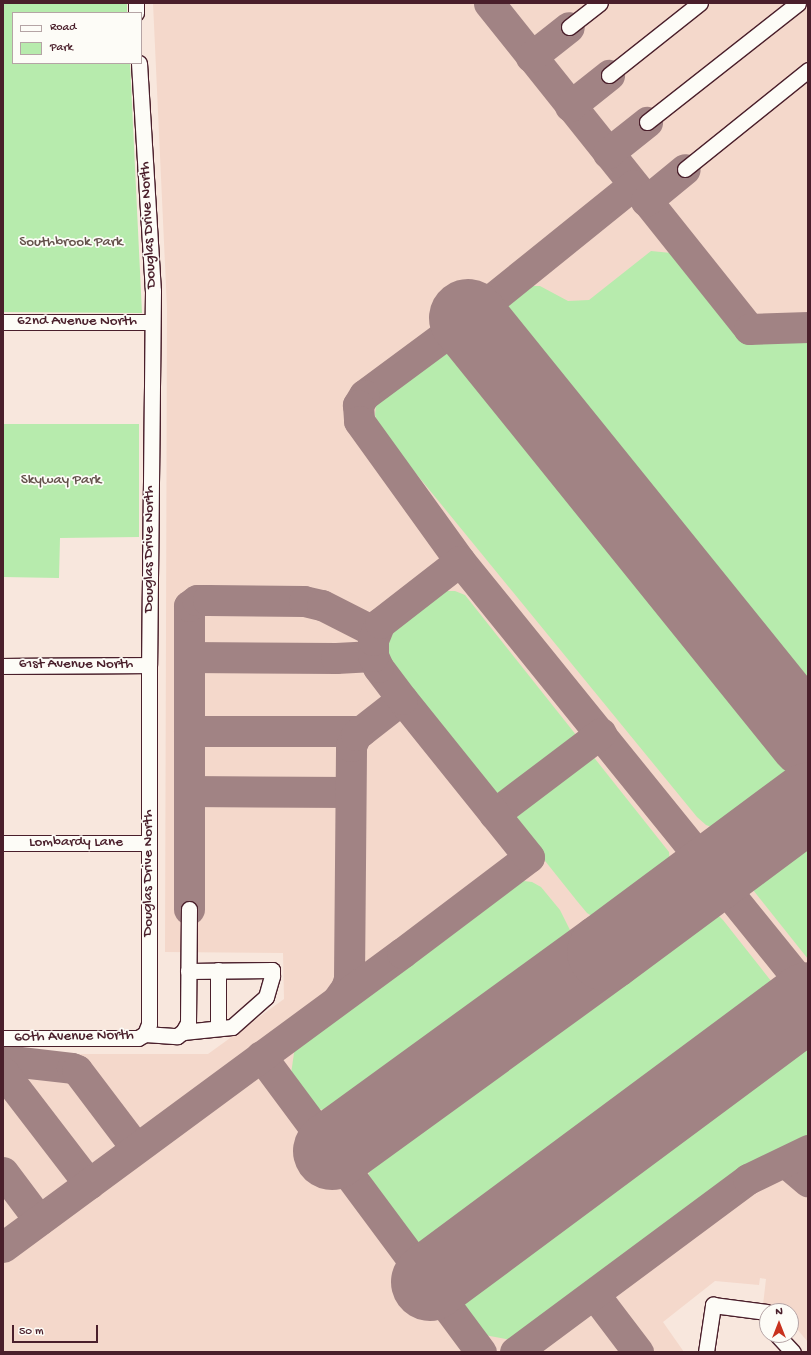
<!DOCTYPE html>
<style>
body{margin:0}
#map{position:relative;width:811px;height:1355px;overflow:hidden;background:#f8e7dd;font-family:"Gochi Hand",sans-serif}
div>[style]{position:absolute}
.built>*{inset:0;background:#f4d8cb}
.green>*{inset:0;background:#b7ebad}
.taxiway>*{height:31px;margin:-15.5px;padding:0 15.5px;transform-origin:15.5px;border-radius:15.5px;background:#a18384}
.runway>*{height:78px;margin:-39px;padding:0 39px;transform-origin:39px;border-radius:39px;background:#a18384}
.roads{filter:drop-shadow(1px 0 #4a1f2b) drop-shadow(-1px 0 #4a1f2b) drop-shadow(0 1px #4a1f2b) drop-shadow(0 -1px #4a1f2b)}
.minor>*{height:15px;margin:-7.5px;padding:0 7.5px;transform-origin:7.5px;border-radius:7.5px;background:#fdfcf7}
span{translate:-50% -50%;white-space:nowrap;text-align:center;line-height:1.15;-webkit-text-stroke:3.5px #fdfcf7;paint-order:stroke}
.street-label{font-size:15px;color:#4a1f2b}
.park-label{font-size:15px;color:#65524c}
.frame{position:absolute;inset:0;border:4px solid #4a1f2b;pointer-events:none}
.legend{position:absolute;left:12px;top:12px;width:130px;height:52px;box-sizing:border-box;background:#fdfcf7;border:1px solid #b5a4a5;margin:0;padding:5px 7px;list-style:none;font-size:12px;color:#4a1f2b}
.legend li{display:flex;align-items:center;gap:8px;height:20px}
.legend b{width:20px;border:1px solid #b5a4a5}
.north{position:absolute;left:759px;top:1303px;width:40px;height:40px;box-sizing:border-box;background:#fdfcf7;border:1px solid #b5a4a5;border-radius:50%;rotate:0deg;font-size:11px;font-weight:700;line-height:16px;text-align:center;color:#4a1f2b}
.north::after{content:'';display:block;margin:auto;width:14px;height:18px;background:#c8321e;clip-path:polygon(50% 0,100% 100%,50% 72%,0 100%)}
.scale{position:absolute;left:12px;top:1325px;width:86px;height:18px;box-sizing:border-box;border:2px solid #4a1f2b;border-top:0;padding-left:5px;font-size:12px;line-height:14px;white-space:nowrap;color:#4a1f2b;-webkit-text-stroke:3px #fdfcf7;paint-order:stroke}
</style>
<div id="map">
<div class="built">
<i style="clip-path:polygon(153px 3px,808px 3px,808px 1342px,791px 1322px,791px 1307px,772px 1304px,772px 1306px,763px 1305px,766px 1279px,760px 1278px,759px 1285px,715px 1281px,663px 1322px,684px 1352px,3px 1352px,3px 1054px,208px 1054px,284px 999px,283px 953px,165px 952px,167px 308px)"></i>
</div>
<div class="green">
<i style="clip-path:polygon(3px 3px,127px 3px,127px 13px,13px 13px,13px 63px,130px 63px,142px 313px,3px 312px)"></i>
<i style="clip-path:polygon(651px 251px,671px 253px,733px 330px,764px 338px,808px 337px,808px 703px,502px 325px,501px 304px,525px 286px,540px 286px,568px 301px,589px 300px)"></i>
<i style="clip-path:polygon(457px 350px,465px 352px,473px 360px,794px 759px,795px 770px,792px 779px,787px 785px,728px 826px,714px 828px,706px 825px,697px 817px,391px 443px,378px 424px,375px 415px,376px 405px,384px 393px,443px 351px)"></i>
<i style="clip-path:polygon(3px 424px,139px 424px,139px 537px,60px 538px,59px 578px,3px 577px)"></i>
<i style="clip-path:polygon(444px 591px,455px 591px,465px 595px,669px 852px,670px 867px,653px 886px,613px 916px,606px 919px,595px 918px,587px 913px,577px 901px,385px 660px,382px 650px,387px 632px,432px 597px)"></i>
<i style="clip-path:polygon(808px 820px,808px 959px,757px 895px,750px 886px,749px 879px,752px 865px,756px 859px)"></i>
<i style="clip-path:polygon(524px 881px,532px 882px,541px 887px,560px 910px,570px 930px,571px 940px,568px 946px,559px 956px,349px 1114px,312px 1108px,290px 1081px,295px 1046px,514px 884px)"></i>
<i style="clip-path:polygon(697px 908px,706px 908px,716px 913px,723px 920px,808px 1028px,808px 1139px,744px 1169px,517px 1341px,479px 1334px,367px 1183px,373px 1148px,393px 1131px,638px 949px,672px 921px,688px 910px)"></i>
</div>
<div class="taxiway">
<i style="left:489px;top:3px;width:417px;rotate:51.4deg"></i>
<i style="left:749px;top:329px;width:59px;rotate:-1.9deg"></i>
<i style="left:531px;top:57px;width:48px;rotate:-38.3deg"></i>
<i style="left:570px;top:106px;width:50px;rotate:-38.5deg"></i>
<i style="left:608px;top:153px;width:50px;rotate:-38.5deg"></i>
<i style="left:633px;top:185px;width:212px;rotate:141.1deg"></i>
<i style="left:468px;top:318px;width:129px;rotate:143.5deg"></i>
<i style="left:364px;top:395px;width:12px;rotate:121deg"></i>
<i style="left:358px;top:405px;width:16px;rotate:86deg"></i>
<i style="left:359px;top:421px;width:173px;rotate:54.2deg"></i>
<i style="left:460px;top:561px;width:553px;rotate:51.02deg"></i>
<i style="left:646px;top:201px;width:50px;rotate:-39.4deg"></i>
<i style="left:189px;top:657px;width:147px;rotate:0.4deg"></i>
<i style="left:336px;top:658px;width:37px;rotate:-3deg"></i>
<i style="left:189px;top:731px;width:172px"></i>
<i style="left:189px;top:791px;width:161px;rotate:0.4deg"></i>
<i style="left:494px;top:814px;width:134px;rotate:-37.1deg"></i>
<i style="left:189px;top:909px;width:303px;rotate:-90deg"></i>
<i style="left:189px;top:606px;width:10px;rotate:-37deg"></i>
<i style="left:197px;top:600px;width:11px"></i>
<i style="left:208px;top:600px;width:96px;rotate:0.6deg"></i>
<i style="left:304px;top:601px;width:18px;rotate:13deg"></i>
<i style="left:322px;top:605px;width:59px;rotate:27deg"></i>
<i style="left:338px;top:999px;width:14px;rotate:-54deg"></i>
<i style="left:346px;top:988px;width:9px;rotate:-72deg"></i>
<i style="left:349px;top:979px;width:233px;rotate:-89.5deg"></i>
<i style="left:351px;top:746px;width:12px;rotate:-66deg"></i>
<i style="left:356px;top:735px;width:58px;rotate:-38deg"></i>
<i style="left:261px;top:1056px;width:369px;rotate:53.4deg"></i>
<i style="left:3px;top:1060px;width:69px;rotate:6.6deg"></i>
<i style="left:72px;top:1068px;width:5px;rotate:22deg"></i>
<i style="left:77px;top:1070px;width:98px;rotate:52.9deg"></i>
<i style="left:3px;top:1072px;width:141px;rotate:52.5deg"></i>
<i style="left:785px;top:1162px;width:30px;rotate:40deg"></i>
<i style="left:3px;top:1172px;width:60px;rotate:53.1deg"></i>
<i style="left:3px;top:1247px;width:496px;rotate:-36.4deg"></i>
<i style="left:402px;top:953px;width:159px;rotate:-37.1deg"></i>
<i style="left:529px;top:857px;width:203px;rotate:-128.8deg"></i>
<i style="left:402px;top:699px;width:40px;rotate:-127deg"></i>
<i style="left:378px;top:667px;width:12px;rotate:-114deg"></i>
<i style="left:373px;top:656px;width:16px;rotate:-90deg"></i>
<i style="left:373px;top:640px;width:18px;rotate:-68deg"></i>
<i style="left:380px;top:623px;width:101px;rotate:-37.8deg"></i>
<i style="left:594px;top:1294px;width:73px;rotate:52.8deg"></i>
<i style="left:515px;top:1352px;width:290px;rotate:-36.6deg"></i>
<i style="left:748px;top:1179px;width:67px;rotate:-25.8deg"></i>
</div>
<div class="runway">
<i style="left:468px;top:318px;width:541px;rotate:51.08deg"></i>
<i style="left:332px;top:1151px;width:339px;rotate:-36deg"></i>
<i style="left:606px;top:952px;width:252px;rotate:-36.6deg"></i>
<i style="left:430px;top:1282px;width:471px;rotate:-36.6deg"></i>
</div>
<div class="roads">
<div class="minor">
<i style="left:136px;top:3px;width:10px;rotate:90deg"></i>
<i style="left:569px;top:27px;width:39px;rotate:-38deg"></i>
<i style="left:139px;top:63px;width:228px;rotate:86.5deg"></i>
<i style="left:153px;top:291px;width:374px;rotate:90.6deg"></i>
<i style="left:149px;top:665px;width:359px;rotate:90deg"></i>
<i style="left:149px;top:1024px;width:11px;rotate:112deg"></i>
<i style="left:609px;top:75px;width:116px;rotate:-38.4deg"></i>
<i style="left:647px;top:122px;width:192px;rotate:-38.2deg"></i>
<i style="left:685px;top:169px;width:158px;rotate:-38.8deg"></i>
<i style="left:3px;top:322px;width:148px"></i>
<i style="left:3px;top:666px;width:146px;rotate:-0.4deg"></i>
<i style="left:3px;top:843px;width:146px"></i>
<i style="left:218px;top:970px;width:58px;rotate:90deg"></i>
<i style="left:183px;top:1032px;width:49px;rotate:-5.8deg"></i>
<i style="left:232px;top:1027px;width:45px;rotate:-41.4deg"></i>
<i style="left:266px;top:997px;width:22px;rotate:-74deg"></i>
<i style="left:272px;top:976px;width:6px;rotate:-90deg"></i>
<i style="left:272px;top:970px;width:84px;rotate:179.3deg"></i>
<i style="left:145px;top:1034px;width:32px;rotate:4deg"></i>
<i style="left:177px;top:1036px;width:7px;rotate:-34deg"></i>
<i style="left:183px;top:1032px;width:10px;rotate:-61deg"></i>
<i style="left:188px;top:1023px;width:114px;rotate:-89.5deg"></i>
<i style="left:3px;top:1038px;width:135px"></i>
<i style="left:138px;top:1038px;width:8px;rotate:-30deg"></i>
<i style="left:777px;top:1335px;width:23px;rotate:47deg"></i>
<i style="left:706px;top:1352px;width:48px;rotate:-81.5deg"></i>
<i style="left:713px;top:1305px;width:54px;rotate:7.4deg"></i>
</div>
</div>
<div class="street-label">
<span style="left:149px;top:225px;rotate:-93deg">Douglas Drive North</span>
<span style="left:77px;top:322px">62nd Avenue North</span>
<span style="left:150px;top:549px;rotate:-90deg">Douglas Drive North</span>
<span style="left:76px;top:665px">61st Avenue North</span>
<span style="left:76px;top:843px">Lombardy Lane</span>
<span style="left:149px;top:873px;rotate:-90deg">Douglas Drive North</span>
<span style="left:74px;top:1037px;rotate:-1deg">60th Avenue North</span>
</div>
<div class="park-label">
<span style="left:71px;top:243px">Southbrook Park</span>
<span style="left:61px;top:481px">Skyway Park</span>
</div>
<div class="frame"></div>
<ul class="legend">
<li><b style="height:5px;background:#fdfcf7"></b>Road</li>
<li><b style="height:11px;background:#b7ebad"></b>Park</li>
</ul>
<div class="north">N</div>
<div class="scale">50 m</div>
</div>
